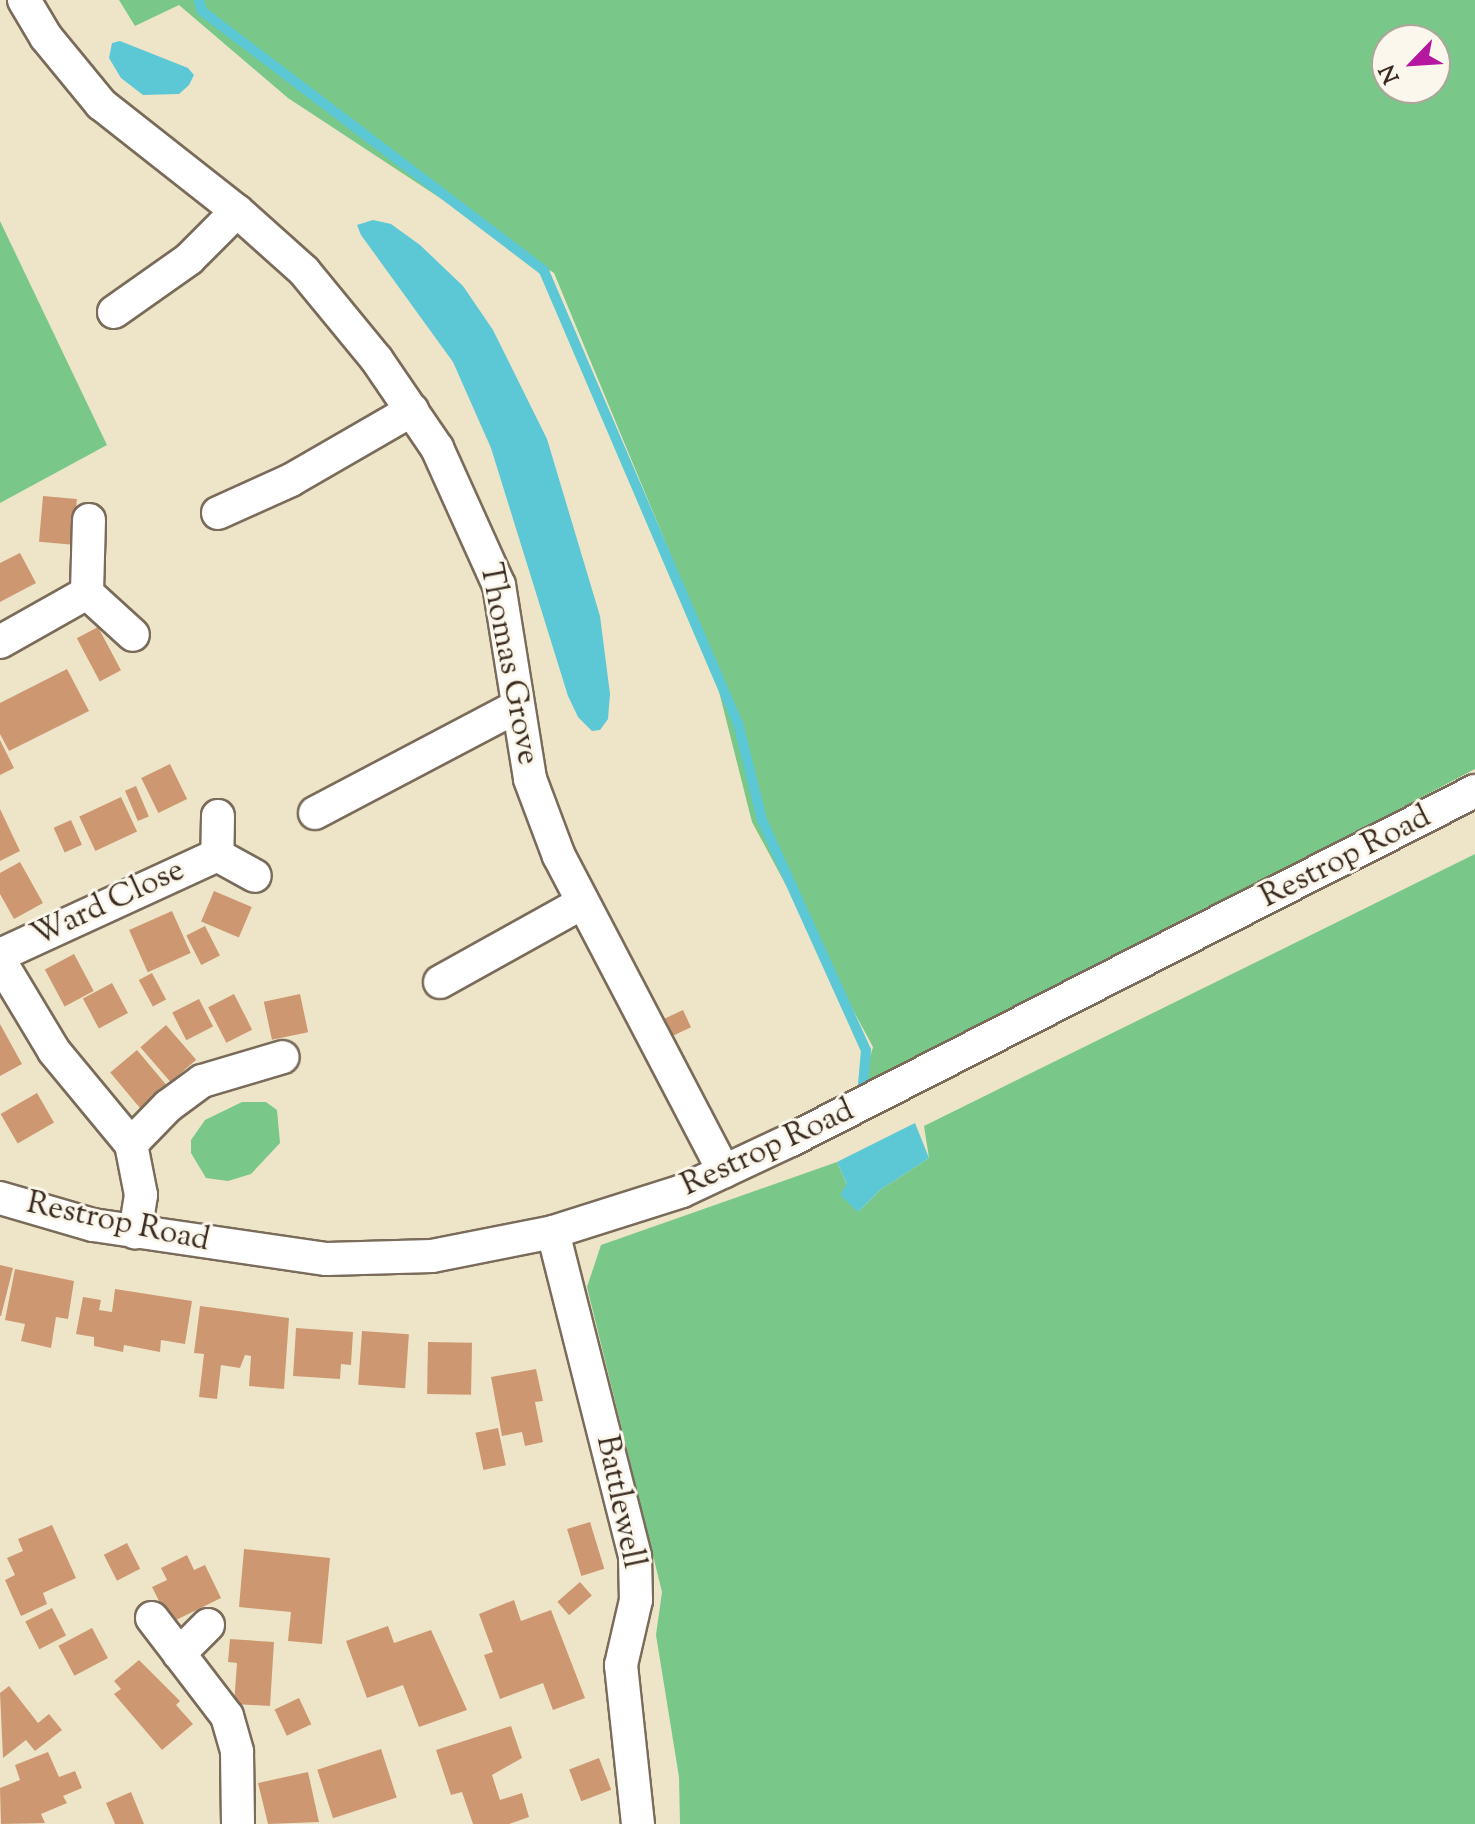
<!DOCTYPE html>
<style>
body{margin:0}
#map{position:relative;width:1475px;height:1824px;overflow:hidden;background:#eee5c8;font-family:"Sorts Mill Goudy",serif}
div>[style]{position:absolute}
.green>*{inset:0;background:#79c889}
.water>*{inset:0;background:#5cc7d5}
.stream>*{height:10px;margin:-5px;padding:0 5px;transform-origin:5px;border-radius:5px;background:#5cc7d5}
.building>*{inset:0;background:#cd9871;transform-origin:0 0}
.roads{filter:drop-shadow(2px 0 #7a6b5a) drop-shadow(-2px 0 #7a6b5a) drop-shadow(0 2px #7a6b5a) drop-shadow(0 -2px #7a6b5a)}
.minor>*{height:32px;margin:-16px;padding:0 16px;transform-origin:16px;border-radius:16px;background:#fff}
span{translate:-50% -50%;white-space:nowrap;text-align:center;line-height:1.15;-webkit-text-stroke:6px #fbf7ec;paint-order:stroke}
.street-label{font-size:32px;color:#3b2a1e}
.north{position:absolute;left:1371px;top:24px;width:80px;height:80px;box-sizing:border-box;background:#fbf7ec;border:2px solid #aea59a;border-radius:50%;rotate:245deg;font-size:22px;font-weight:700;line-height:32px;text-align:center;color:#3b2a1e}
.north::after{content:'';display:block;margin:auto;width:28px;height:36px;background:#b5179e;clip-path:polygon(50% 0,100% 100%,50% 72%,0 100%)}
</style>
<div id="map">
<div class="green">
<i style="clip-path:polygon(evenodd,119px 0,1475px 0,1475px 769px,916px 1064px,861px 1087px,873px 1047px,752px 822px,706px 640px,554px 273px,288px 98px,179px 5px,135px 26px,119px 0,1387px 40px,1435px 40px,1435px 88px,1387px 88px,1387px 40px)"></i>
<i style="clip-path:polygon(0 221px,107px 445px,0 503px)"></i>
<i style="clip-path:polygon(1475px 854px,1475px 1824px,680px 1824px,679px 1777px,656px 1635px,662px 1592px,587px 1287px,601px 1245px,837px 1162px,859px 1211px,880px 1190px,929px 1158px,924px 1126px)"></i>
<i style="clip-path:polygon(242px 1102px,266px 1102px,277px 1110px,280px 1143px,251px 1174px,228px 1181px,206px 1178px,191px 1153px,191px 1140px,205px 1120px)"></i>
</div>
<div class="water">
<i style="clip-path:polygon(120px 41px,188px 68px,194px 75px,189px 85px,179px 94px,143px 95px,121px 78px,109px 58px,112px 43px)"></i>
<i style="clip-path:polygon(373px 220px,391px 224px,420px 245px,463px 286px,493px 330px,547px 439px,600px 616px,610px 694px,608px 719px,600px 730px,592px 731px,578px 717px,568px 696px,491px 448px,453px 362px,361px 235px,357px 225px)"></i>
<i style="clip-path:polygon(915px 1123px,929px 1158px,880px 1190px,858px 1212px,840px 1195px,847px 1184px,837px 1162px)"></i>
</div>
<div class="stream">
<i style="left:199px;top:0;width:11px;rotate:75deg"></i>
<i style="left:202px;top:11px;width:430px;rotate:37.2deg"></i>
<i style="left:544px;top:271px;width:492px;rotate:66.8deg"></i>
<i style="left:738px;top:723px;width:100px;rotate:76.1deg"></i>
<i style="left:762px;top:820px;width:252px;rotate:65.7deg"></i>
<i style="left:866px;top:1050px;width:46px;rotate:95deg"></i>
</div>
<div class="building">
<i style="left:43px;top:496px;width:34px;height:46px;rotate:5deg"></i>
<i style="clip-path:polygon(20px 553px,36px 583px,0 602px,0 563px)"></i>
<i style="left:98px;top:627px;width:49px;height:24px;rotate:62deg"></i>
<i style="clip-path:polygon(67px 669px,89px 711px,9px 751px,0 734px,0 703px)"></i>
<i style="clip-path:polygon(0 740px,14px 768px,0 775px)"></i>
<i style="left:170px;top:764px;width:39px;height:32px;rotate:64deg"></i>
<i style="left:136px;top:786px;width:33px;height:12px;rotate:67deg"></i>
<i style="left:121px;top:797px;width:38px;height:46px;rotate:65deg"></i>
<i style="clip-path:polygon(0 809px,20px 851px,0 861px)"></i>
<i style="left:71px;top:820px;width:27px;height:19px;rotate:66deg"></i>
<i style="clip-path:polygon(20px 862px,43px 903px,14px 919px,0 894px,0 873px)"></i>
<i style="left:214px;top:891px;width:41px;height:33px;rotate:23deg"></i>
<i style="left:172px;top:911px;width:46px;height:47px;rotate:66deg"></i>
<i style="left:205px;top:926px;width:33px;height:21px;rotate:63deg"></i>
<i style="left:74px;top:954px;width:42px;height:33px;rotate:62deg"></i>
<i style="left:152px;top:973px;width:30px;height:15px;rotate:62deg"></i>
<i style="left:112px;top:983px;width:34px;height:33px;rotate:62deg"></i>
<i style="left:234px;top:994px;width:40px;height:29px;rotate:63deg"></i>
<i style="left:300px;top:994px;width:39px;height:37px;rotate:78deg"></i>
<i style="left:199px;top:999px;width:31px;height:30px;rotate:63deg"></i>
<i style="left:683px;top:1010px;width:19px;height:20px;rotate:65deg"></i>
<i style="clip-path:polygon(0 1024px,22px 1064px,0 1076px)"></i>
<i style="left:166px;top:1025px;width:46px;height:34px;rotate:49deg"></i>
<i style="left:137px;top:1050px;width:47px;height:35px;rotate:50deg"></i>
<i style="left:37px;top:1093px;width:34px;height:42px;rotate:60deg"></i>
<i style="clip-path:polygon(0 1265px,13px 1268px,1px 1316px,0 1316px)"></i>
<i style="clip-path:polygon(15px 1269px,74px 1281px,68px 1319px,56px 1317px,51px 1348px,21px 1341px,25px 1324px,5px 1320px)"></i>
<i style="clip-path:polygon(115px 1289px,192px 1301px,185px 1344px,161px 1340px,160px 1352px,124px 1345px,123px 1352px,94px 1346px,94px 1337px,76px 1334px,83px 1297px,101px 1300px,99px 1310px,112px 1312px)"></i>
<i style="clip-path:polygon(200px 1306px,289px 1318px,284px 1389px,249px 1386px,251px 1356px,245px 1355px,240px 1368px,221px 1365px,217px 1399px,199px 1397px,204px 1354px,194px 1353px)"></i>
<i style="clip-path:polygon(296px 1328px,353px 1332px,351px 1365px,341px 1364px,340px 1379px,293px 1376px)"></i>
<i style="left:362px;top:1331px;width:47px;height:54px;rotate:4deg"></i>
<i style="left:428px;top:1342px;width:44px;height:52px;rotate:1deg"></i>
<i style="clip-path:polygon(536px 1369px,543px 1401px,535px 1402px,543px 1442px,525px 1446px,522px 1432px,502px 1436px,491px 1377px)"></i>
<i style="left:498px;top:1428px;width:38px;height:23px;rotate:78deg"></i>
<i style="left:590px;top:1522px;width:49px;height:24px;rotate:73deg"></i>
<i style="clip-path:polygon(52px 1525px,76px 1578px,43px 1593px,47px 1604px,21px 1616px,5px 1580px,15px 1575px,7px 1558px,23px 1551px,18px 1539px)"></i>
<i style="left:127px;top:1543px;width:29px;height:26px;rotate:63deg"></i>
<i style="clip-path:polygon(244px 1549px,330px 1558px,322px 1644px,288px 1641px,291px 1612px,239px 1607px)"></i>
<i style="clip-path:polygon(187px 1555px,194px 1570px,205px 1565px,221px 1598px,170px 1623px,152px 1587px,167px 1580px,161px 1568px)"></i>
<i style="left:580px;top:1582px;width:18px;height:30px;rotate:49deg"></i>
<i style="clip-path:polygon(514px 1600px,521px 1621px,551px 1610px,585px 1698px,553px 1710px,543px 1683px,500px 1699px,484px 1655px,493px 1652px,479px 1614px)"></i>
<i style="left:52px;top:1608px;width:31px;height:30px;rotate:63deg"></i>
<i style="clip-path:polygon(388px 1626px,394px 1643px,431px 1630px,467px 1710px,419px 1727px,403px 1685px,367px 1698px,346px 1641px)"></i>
<i style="left:92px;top:1628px;width:34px;height:38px;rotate:62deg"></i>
<i style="clip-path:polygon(230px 1639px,274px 1642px,270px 1706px,234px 1704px,237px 1663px,228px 1662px)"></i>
<i style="clip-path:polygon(139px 1660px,180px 1701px,176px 1705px,193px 1724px,162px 1750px,114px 1694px,121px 1689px,114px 1681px)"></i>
<i style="clip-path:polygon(9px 1686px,38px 1723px,49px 1714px,62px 1730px,35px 1751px,26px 1740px,3px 1758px,0 1693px)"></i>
<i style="left:299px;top:1698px;width:29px;height:27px;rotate:65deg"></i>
<i style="clip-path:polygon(511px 1726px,522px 1758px,492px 1775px,500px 1800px,522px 1793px,529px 1817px,509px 1824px,473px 1824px,462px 1792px,451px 1795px,436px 1750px)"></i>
<i style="left:381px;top:1749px;width:51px;height:67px;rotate:72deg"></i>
<i style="clip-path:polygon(48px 1752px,59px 1777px,75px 1771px,82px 1788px,63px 1796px,67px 1803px,41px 1814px,45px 1823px,1px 1824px,0 1788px,20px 1780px,15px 1765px)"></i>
<i style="left:599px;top:1758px;width:34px;height:32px;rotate:69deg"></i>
<i style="clip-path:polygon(308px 1772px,319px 1822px,268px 1824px,258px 1783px)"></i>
<i style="clip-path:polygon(131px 1792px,144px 1824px,115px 1824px,106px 1803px)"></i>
</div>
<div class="roads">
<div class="minor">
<i style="left:24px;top:0;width:43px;rotate:59.3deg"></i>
<i style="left:46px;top:37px;width:87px;rotate:50.6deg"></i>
<i style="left:101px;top:104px;width:173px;rotate:38.2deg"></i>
<i style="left:237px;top:211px;width:90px;rotate:41.8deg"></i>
<i style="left:304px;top:271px;width:115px;rotate:50.6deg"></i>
<i style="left:377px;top:360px;width:107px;rotate:55.7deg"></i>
<i style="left:437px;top:448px;width:150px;rotate:65.7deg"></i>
<i style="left:499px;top:585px;width:196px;rotate:80.9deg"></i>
<i style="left:530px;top:779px;width:82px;rotate:69.4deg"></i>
<i style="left:559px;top:856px;width:356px;rotate:62.4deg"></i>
<i style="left:114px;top:312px;width:92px;rotate:-35.2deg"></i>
<i style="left:189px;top:259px;width:68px;rotate:-45deg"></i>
<i style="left:218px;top:513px;width:80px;rotate:-24.3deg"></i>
<i style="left:291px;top:480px;width:140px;rotate:-30deg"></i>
<i style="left:89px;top:520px;width:73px;rotate:91.6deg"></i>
<i style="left:87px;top:593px;width:62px;rotate:42.4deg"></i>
<i style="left:0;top:642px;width:100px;rotate:-29.4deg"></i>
<i style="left:315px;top:813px;width:225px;rotate:-27.8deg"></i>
<i style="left:218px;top:816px;width:39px;rotate:91deg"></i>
<i style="left:217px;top:855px;width:43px;rotate:28.9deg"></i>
<i style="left:0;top:955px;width:239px;rotate:-24.7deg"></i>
<i style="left:0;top:961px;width:105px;rotate:59deg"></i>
<i style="left:54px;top:1051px;width:121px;rotate:50.4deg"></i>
<i style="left:131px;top:1144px;width:52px;rotate:78.9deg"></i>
<i style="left:141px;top:1195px;width:38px;rotate:99deg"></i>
<i style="left:440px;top:982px;width:162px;rotate:-29.1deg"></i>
<i style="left:131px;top:1144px;width:53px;rotate:-45.8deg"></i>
<i style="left:168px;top:1106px;width:42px;rotate:-36.3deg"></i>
<i style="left:202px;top:1081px;width:84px;rotate:-16.5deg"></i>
<i style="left:0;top:1198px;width:97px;rotate:16.2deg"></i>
<i style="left:93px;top:1225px;width:236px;rotate:8.3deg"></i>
<i style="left:327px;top:1259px;width:105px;rotate:-1.6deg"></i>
<i style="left:432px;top:1256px;width:123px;rotate:-11.2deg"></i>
<i style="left:553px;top:1232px;width:135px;rotate:-17.6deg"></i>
<i style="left:682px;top:1191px;width:120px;rotate:-25.1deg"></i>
<i style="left:791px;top:1140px;width:768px;rotate:-27.03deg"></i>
<i style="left:553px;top:1232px;width:335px;rotate:75.8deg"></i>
<i style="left:635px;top:1557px;width:43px;rotate:88.7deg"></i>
<i style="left:636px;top:1600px;width:67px;rotate:103deg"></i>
<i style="left:621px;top:1665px;width:160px;rotate:83.9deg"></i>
<i style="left:152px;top:1618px;width:123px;rotate:52.6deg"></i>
<i style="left:227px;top:1716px;width:37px;rotate:74deg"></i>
<i style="left:237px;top:1752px;width:72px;rotate:89.2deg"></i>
<i style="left:179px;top:1654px;width:41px;rotate:-45deg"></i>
</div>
</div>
<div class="street-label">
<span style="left:508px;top:664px;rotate:79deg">Thomas Grove</span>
<span style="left:1346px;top:858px;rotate:-27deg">Restrop Road</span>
<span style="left:108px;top:904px;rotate:-25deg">Ward Close</span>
<span style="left:768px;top:1149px;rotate:-25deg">Restrop Road</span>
<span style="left:118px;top:1223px;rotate:12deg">Restrop Road</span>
<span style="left:619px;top:1502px;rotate:78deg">Battlewell</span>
</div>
<div class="north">N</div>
</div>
